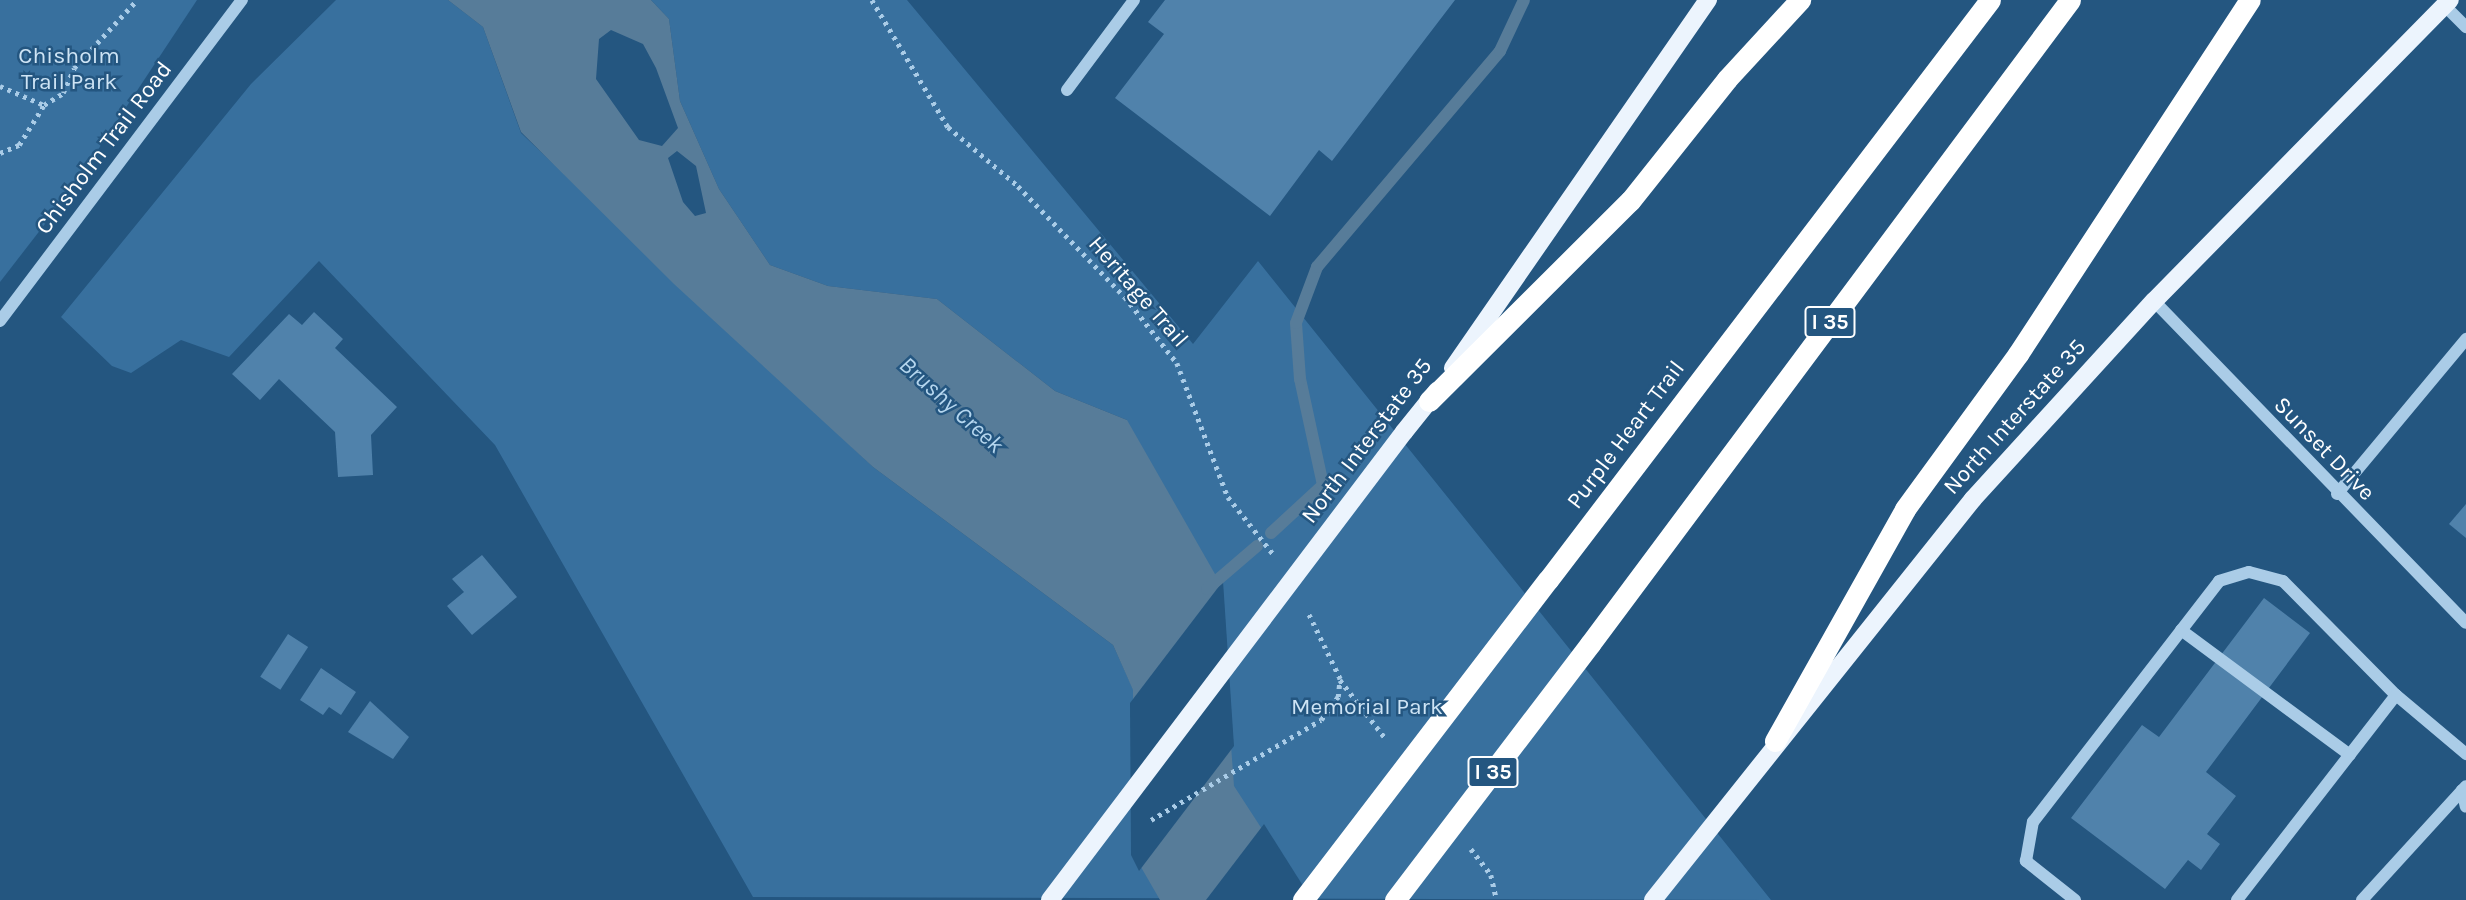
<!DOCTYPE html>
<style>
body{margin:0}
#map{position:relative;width:2466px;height:900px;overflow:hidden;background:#245680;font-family:Karla,sans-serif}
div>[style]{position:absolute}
.green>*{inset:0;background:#38709e}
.water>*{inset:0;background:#577c99}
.pier>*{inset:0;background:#245680}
.stream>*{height:12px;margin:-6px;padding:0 6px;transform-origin:6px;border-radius:6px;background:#577c99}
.building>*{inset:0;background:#5082ab;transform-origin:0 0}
.path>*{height:4.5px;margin-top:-2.25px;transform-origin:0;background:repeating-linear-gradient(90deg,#aacce7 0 3.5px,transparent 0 8.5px)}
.minor>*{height:12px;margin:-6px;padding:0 6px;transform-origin:6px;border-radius:6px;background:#aacce7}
.major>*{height:18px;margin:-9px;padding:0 9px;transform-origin:9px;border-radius:9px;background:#ecf4fd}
.highway>*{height:21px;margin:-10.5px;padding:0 10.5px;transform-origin:10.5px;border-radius:10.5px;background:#fff}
.major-bridge>*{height:18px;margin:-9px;padding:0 9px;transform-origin:9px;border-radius:9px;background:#ecf4fd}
.highway-bridge>*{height:21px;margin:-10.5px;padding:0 10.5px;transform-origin:10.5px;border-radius:10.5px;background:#fff}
span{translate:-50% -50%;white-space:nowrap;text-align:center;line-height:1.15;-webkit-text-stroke:5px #245680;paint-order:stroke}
.shield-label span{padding:2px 5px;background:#245680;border:2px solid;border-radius:5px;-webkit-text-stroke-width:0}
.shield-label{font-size:21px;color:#fff;font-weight:700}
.park-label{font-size:23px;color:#cee4f5}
.street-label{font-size:23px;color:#fff}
.water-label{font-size:24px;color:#b5d6ee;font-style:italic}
</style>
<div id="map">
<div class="green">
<i style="clip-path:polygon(0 0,197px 0,72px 189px,0 282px)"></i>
<i style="clip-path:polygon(336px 0,448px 0,483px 27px,521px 133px,873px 467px,1113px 645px,1133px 689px,1127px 420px,1055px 391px,937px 299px,828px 286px,770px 265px,719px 189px,680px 101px,669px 19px,651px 0,907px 0,1193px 344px,1258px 261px,1771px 900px,753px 897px,495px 445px,319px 261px,229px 357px,181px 340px,131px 373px,112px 366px,61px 317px,251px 84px)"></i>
</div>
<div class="water">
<i style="clip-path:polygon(evenodd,448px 0,651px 0,669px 19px,680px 101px,719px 189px,770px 265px,828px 286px,937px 299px,1055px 391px,1127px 420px,1219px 581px,1234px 786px,1308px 900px,1160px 900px,1134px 855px,1133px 690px,1113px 645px,873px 467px,674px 284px,521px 132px,483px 27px,448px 0,611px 30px,643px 44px,656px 68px,678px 128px,662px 146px,639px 140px,596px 79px,599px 39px,611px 30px,448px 0,677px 151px,696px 166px,706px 213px,695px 216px,683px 202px,668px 158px,677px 151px)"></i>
</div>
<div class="pier">
<i style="clip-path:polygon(1223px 581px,1234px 746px,1139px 871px,1131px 855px,1130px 703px)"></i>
<i style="clip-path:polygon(1264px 824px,1312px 900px,1206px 900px)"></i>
</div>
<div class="stream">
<i style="left:1271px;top:533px;width:71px;rotate:-42.7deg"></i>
<i style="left:1323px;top:485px;width:108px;rotate:-102.2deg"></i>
<i style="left:1300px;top:379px;width:56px;rotate:-94.1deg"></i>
<i style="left:1296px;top:323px;width:60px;rotate:-69.4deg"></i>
<i style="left:1317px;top:267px;width:283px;rotate:-49.7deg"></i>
<i style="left:1500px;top:51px;width:56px;rotate:-64.8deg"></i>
<i style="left:1207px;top:589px;width:66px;rotate:-40.7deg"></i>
</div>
<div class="building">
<i style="clip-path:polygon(1165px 0,1455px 0,1332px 161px,1319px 150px,1270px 216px,1115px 98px,1164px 34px,1148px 22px)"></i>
<i style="clip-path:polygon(314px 312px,343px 339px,335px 348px,397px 407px,371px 435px,373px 475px,338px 477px,335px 432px,279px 379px,260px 400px,232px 374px,289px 314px,302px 325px)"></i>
<i style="clip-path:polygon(2466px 504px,2466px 538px,2449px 524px)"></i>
<i style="clip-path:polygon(482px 555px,517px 597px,472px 635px,447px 606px,464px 592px,452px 579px)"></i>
<i style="clip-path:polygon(2264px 598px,2310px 633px,2206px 772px,2236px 796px,2207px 834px,2220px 844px,2201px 870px,2188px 860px,2165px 889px,2071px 818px,2142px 725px,2159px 737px)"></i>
<i style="left:288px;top:634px;width:24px;height:51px;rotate:33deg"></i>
<i style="clip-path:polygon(321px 668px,356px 692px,341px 715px,329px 707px,323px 715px,300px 700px)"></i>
<i style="clip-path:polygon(370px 701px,409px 737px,393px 759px,348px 732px)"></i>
</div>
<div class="path">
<i style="left:872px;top:0;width:148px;rotate:59.1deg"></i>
<i style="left:948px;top:127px;width:92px;rotate:40.1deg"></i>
<i style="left:1018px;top:186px;width:154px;rotate:46.1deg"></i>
<i style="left:1125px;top:297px;width:84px;rotate:51.8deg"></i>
<i style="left:1177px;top:363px;width:143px;rotate:69.2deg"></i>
<i style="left:1228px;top:497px;width:74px;rotate:51.6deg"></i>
<i style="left:0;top:86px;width:48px;rotate:23.4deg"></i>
<i style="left:44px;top:105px;width:22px;rotate:-32deg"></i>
<i style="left:63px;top:93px;width:27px;rotate:-66deg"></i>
<i style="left:74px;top:68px;width:93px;rotate:-47.2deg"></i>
<i style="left:0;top:153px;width:21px;rotate:-23deg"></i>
<i style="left:19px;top:145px;width:47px;rotate:-58deg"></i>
<i style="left:1340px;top:680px;width:75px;rotate:52.1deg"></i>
<i style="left:1151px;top:820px;width:197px;rotate:-30.5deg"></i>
<i style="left:1321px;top:720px;width:29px;rotate:-54deg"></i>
<i style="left:1338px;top:697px;width:18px;rotate:-84deg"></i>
<i style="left:1340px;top:679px;width:76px;rotate:-115.9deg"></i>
<i style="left:1471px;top:849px;width:33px;rotate:52deg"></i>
<i style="left:1491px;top:875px;width:26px;rotate:77deg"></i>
</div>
<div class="minor">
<i style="left:2445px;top:6px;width:30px;rotate:45deg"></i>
<i style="left:1067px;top:90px;width:112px;rotate:-53.3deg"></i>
<i style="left:2154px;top:301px;width:448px;rotate:45.9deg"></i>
<i style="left:0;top:321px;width:402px;rotate:-53deg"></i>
<i style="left:2337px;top:494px;width:202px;rotate:-50.2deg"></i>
<i style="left:2181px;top:630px;width:210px;rotate:36.5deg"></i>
<i style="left:2462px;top:790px;width:17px;rotate:77deg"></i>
<i style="left:2075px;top:900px;width:63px;rotate:-141.5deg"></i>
<i style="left:2026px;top:861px;width:40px;rotate:-80deg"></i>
<i style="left:2033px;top:822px;width:304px;rotate:-52.3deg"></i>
<i style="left:2219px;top:581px;width:31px;rotate:-17deg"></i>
<i style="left:2249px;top:572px;width:35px;rotate:15deg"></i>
<i style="left:2283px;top:581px;width:161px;rotate:45.3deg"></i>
<i style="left:2396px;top:695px;width:92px;rotate:40.1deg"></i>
<i style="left:2237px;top:900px;width:259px;rotate:-52.2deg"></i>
<i style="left:2362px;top:900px;width:154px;rotate:-47.6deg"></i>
</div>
<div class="major">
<i style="left:1453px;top:368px;width:448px;rotate:-55.3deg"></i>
<i style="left:1404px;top:432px;width:53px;rotate:-51.2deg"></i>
<i style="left:1653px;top:900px;width:513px;rotate:-51.41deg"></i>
<i style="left:1973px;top:499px;width:268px;rotate:-47.6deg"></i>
<i style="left:2154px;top:301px;width:422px;rotate:-45.5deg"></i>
</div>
<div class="highway">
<i style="left:1429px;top:401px;width:284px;rotate:-44.9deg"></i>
<i style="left:1630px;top:201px;width:156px;rotate:-51.5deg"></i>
<i style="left:1727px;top:79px;width:108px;rotate:-47.3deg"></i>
<i style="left:1548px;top:580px;width:729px;rotate:-52.69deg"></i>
<i style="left:1590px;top:644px;width:803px;rotate:-53.3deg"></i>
<i style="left:1775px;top:741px;width:266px;rotate:-60.7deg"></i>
<i style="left:1905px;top:509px;width:192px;rotate:-53.9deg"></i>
<i style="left:2018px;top:354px;width:423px;rotate:-56.8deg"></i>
</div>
<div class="major-bridge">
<i style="left:1050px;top:900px;width:587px;rotate:-52.9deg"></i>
</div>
<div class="highway-bridge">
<i style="left:1303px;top:900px;width:403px;rotate:-52.6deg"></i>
<i style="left:1395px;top:900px;width:322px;rotate:-52.7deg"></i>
</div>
<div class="shield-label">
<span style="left:1830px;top:322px">I 35</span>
<span style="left:1493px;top:772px">I 35</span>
</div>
<div class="park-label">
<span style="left:69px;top:69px">Chisholm<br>Trail Park</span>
<span style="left:1367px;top:707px">Memorial Park</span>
</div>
<div class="street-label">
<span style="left:104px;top:148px;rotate:-53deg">Chisholm Trail Road</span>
<span style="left:1138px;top:292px;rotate:49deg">Heritage Trail</span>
<span style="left:2015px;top:417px;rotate:-48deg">North Interstate 35</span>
<span style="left:1626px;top:435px;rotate:-53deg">Purple Heart Trail</span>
<span style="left:1367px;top:441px;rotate:-53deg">North Interstate 35</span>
<span style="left:2324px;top:449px;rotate:46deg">Sunset Drive</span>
</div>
<div class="water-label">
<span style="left:951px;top:405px;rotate:42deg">Brushy Creek</span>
</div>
</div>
